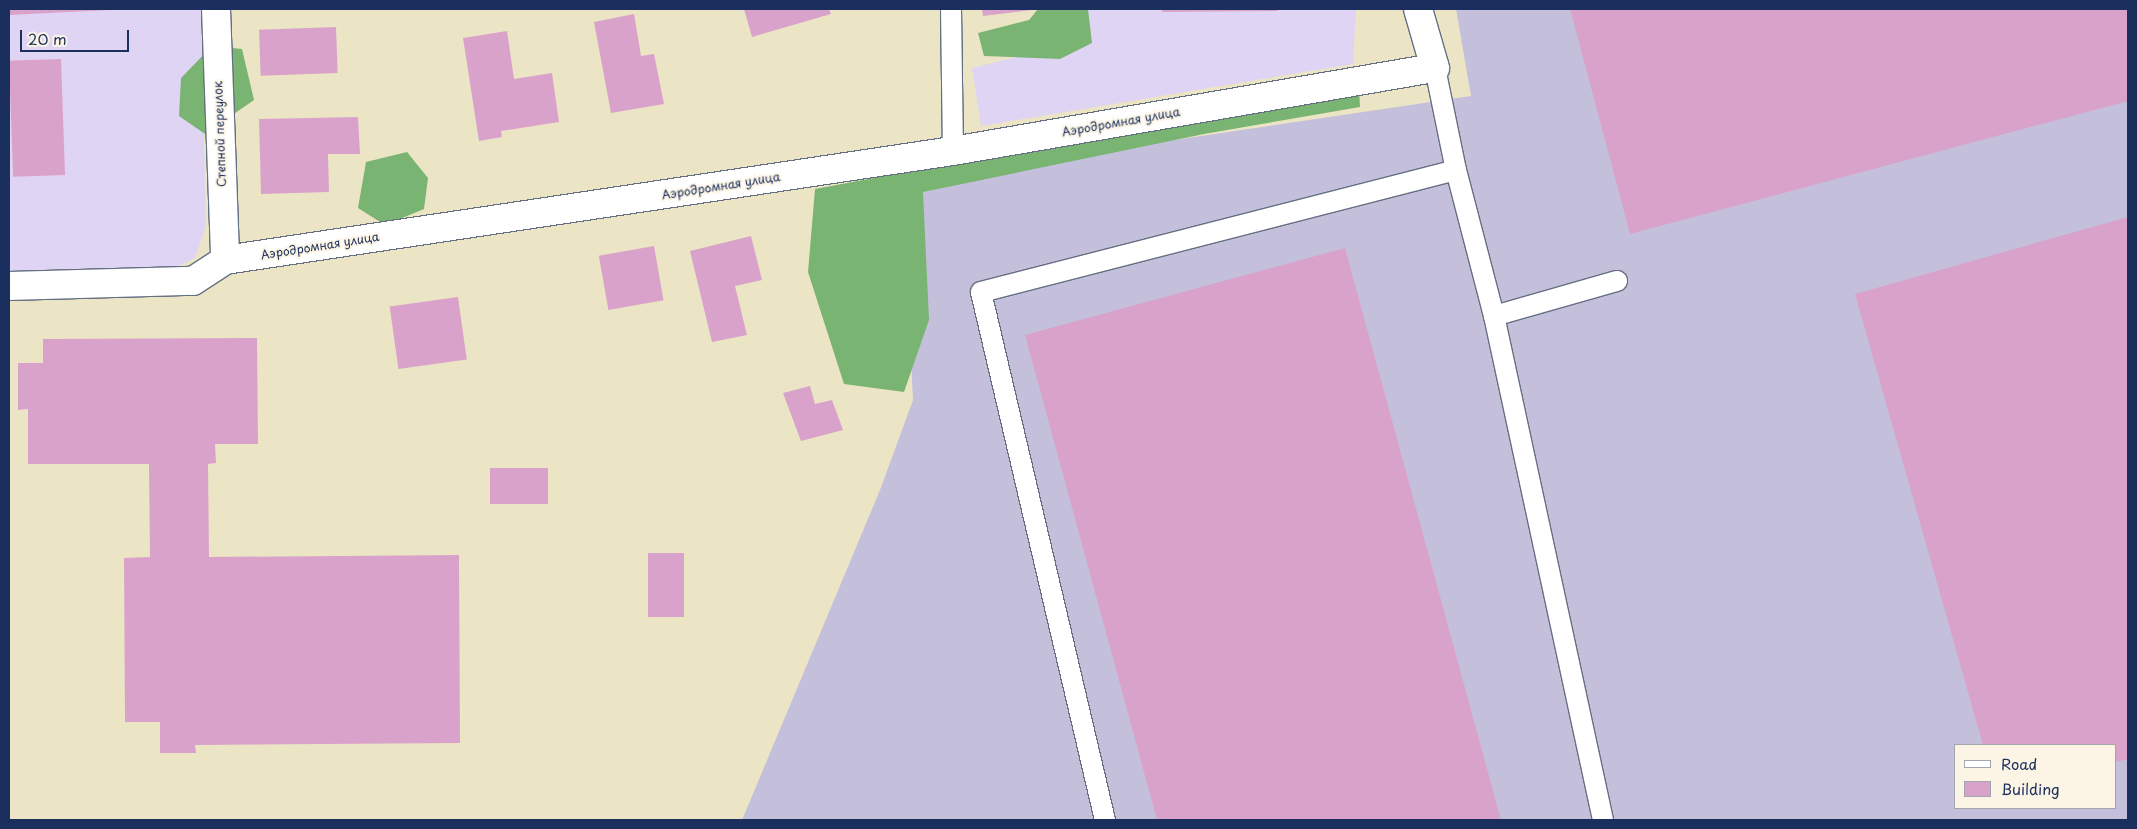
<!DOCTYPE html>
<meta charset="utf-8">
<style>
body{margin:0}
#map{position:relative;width:2137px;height:829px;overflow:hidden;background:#ece5c5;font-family:"Playpen Sans",sans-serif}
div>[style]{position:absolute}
.built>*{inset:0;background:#e0d4f4}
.industrial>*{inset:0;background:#c4c0db}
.forest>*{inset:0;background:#7ab472}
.building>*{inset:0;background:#d9a2ca;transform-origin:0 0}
.roads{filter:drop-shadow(1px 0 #646f82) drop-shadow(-1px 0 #646f82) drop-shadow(0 1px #646f82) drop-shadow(0 -1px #646f82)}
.service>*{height:20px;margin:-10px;padding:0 10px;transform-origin:10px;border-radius:10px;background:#fff}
.minor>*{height:28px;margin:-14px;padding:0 14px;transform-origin:14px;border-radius:14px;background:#fff}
span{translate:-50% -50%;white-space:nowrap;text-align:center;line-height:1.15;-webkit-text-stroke:4px #fcf5e5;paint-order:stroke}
.street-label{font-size:12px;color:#1b2f5e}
.frame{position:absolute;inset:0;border:10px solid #1b2f5e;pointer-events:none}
.legend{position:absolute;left:1954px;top:744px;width:162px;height:65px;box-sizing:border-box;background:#fcf5e5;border:1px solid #a2a6af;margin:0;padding:6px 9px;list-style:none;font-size:15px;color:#1b2f5e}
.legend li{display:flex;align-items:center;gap:10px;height:25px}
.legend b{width:25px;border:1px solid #a2a6af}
.scale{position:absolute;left:20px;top:30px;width:109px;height:22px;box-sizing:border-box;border:2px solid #1b2f5e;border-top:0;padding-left:6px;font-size:15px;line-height:18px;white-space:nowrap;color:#1b2f5e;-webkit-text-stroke:4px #fcf5e5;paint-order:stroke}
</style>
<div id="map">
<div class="built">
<i style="clip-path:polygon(9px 9px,201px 9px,206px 226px,195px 258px,165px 273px,9px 276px)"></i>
<i style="clip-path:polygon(1079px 9px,1356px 9px,1353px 64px,981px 126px,972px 68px,1083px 40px)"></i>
</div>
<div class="industrial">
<i style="clip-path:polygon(evenodd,1456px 9px,2128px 9px,2128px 820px,742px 820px,880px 490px,913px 400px,902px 180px,1471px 96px,1456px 9px,1956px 745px,2116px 745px,2116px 808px,1956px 808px,1956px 745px)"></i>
</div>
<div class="forest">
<i style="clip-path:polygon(1038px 9px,1088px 9px,1092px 43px,1060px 59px,984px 56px,978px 33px,1029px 20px)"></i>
<i style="clip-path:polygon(212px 46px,242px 49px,254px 100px,205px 134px,179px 116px,181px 78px)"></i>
<i style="clip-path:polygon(1359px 87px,1360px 107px,1204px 134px,923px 192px,929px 320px,904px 392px,844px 384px,808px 272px,815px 189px)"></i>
<i style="clip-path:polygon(407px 152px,428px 178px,424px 209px,385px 225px,358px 208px,366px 162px)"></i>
</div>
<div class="building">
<i style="clip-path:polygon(9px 9px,110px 9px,110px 10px,9px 15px)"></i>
<i style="clip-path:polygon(744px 9px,829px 9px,831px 14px,752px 37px)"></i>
<i style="clip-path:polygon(982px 9px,1031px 9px,1031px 10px,983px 16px)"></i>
<i style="clip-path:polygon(1162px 9px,1277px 9px,1277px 11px,1162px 12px)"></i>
<i style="clip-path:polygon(1570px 9px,2128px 9px,2128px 101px,1630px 234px)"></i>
<i style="clip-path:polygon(634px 14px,641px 56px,654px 54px,664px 104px,611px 113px,594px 22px)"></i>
<i style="left:336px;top:27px;width:46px;height:77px;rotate:88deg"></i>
<i style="clip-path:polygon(507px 31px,514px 79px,552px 73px,559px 122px,501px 131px,502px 137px,479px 141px,463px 38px)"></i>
<i style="left:61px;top:59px;width:116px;height:52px;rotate:88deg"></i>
<i style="clip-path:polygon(358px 117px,360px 154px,328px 154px,329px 192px,261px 194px,259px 119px)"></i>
<i style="clip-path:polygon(2128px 217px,2128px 759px,2116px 762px,2116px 745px,1983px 745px,1855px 294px)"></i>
<i style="clip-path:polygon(751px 236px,762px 280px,735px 286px,747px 335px,712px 342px,690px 251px)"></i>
<i style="left:654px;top:246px;width:55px;height:56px;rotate:80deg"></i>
<i style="clip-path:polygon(1345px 248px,1501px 820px,1157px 820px,1025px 335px)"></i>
<i style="left:458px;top:297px;width:63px;height:69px;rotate:82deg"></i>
<i style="clip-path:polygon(257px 338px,258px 444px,215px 444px,216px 463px,208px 464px,209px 557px,459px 555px,460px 743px,195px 745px,196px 753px,160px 753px,160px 722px,125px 722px,124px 558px,150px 557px,149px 464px,28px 464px,28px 409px,18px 410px,18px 363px,43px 363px,43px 339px)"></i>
<i style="clip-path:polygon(810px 386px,815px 404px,832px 400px,843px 430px,801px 441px,783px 393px)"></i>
<i style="left:490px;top:468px;width:58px;height:36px"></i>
<i style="left:648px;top:553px;width:36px;height:64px"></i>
</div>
<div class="roads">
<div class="service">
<i style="left:951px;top:9px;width:142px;rotate:89.2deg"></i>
<i style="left:1435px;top:68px;width:104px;rotate:78.4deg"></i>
<i style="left:1456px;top:170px;width:151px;rotate:75.4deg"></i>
<i style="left:1105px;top:820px;width:542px;rotate:-103.22deg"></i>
<i style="left:981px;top:292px;width:490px;rotate:-14.4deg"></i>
<i style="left:1603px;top:820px;width:516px;rotate:-102.2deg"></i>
<i style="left:1494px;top:316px;width:128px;rotate:-15.9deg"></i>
</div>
<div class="minor">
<i style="left:216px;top:9px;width:251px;rotate:87.9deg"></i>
<i style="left:9px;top:286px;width:184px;rotate:-1.6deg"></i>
<i style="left:193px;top:281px;width:38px;rotate:-33deg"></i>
<i style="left:225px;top:260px;width:736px;rotate:-8.52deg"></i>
<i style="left:953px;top:151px;width:489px;rotate:-9.8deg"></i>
<i style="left:1435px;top:68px;width:61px;rotate:-106.1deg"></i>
</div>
</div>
<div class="street-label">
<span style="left:1121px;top:122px;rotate:-10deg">Аэродромная улица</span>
<span style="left:220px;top:134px;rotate:-92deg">Степной переулок</span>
<span style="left:721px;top:186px;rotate:-9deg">Аэродромная улица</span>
<span style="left:320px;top:246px;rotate:-9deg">Аэродромная улица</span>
</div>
<div class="frame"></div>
<ul class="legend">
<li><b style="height:6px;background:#fff"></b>Road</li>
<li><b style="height:14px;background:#d9a2ca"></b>Building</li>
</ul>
<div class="scale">20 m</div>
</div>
